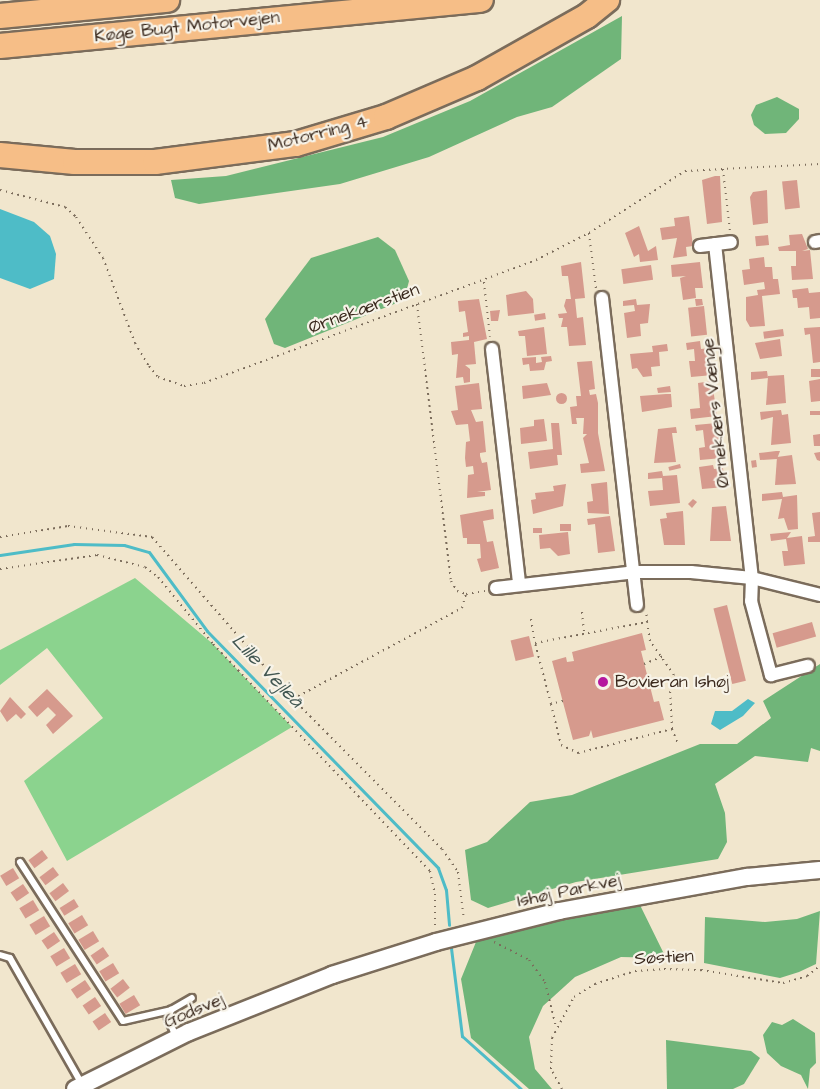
<!DOCTYPE html>
<meta charset="utf-8">
<style>
body{margin:0}
#map{position:relative;width:820px;height:1089px;overflow:hidden;background:#f1e6cd;font-family:"Architects Daughter",sans-serif}
div>[style]{position:absolute}
.green>*{inset:0;background:#8bd38e}
.forest>*{inset:0;background:#70b579}
.water>*{inset:0;background:#4ebcc7}
.stream>*{height:3px;margin:-1.5px;padding:0 1.5px;transform-origin:1.5px;border-radius:1.5px;background:#4ebcc7}
.building>*{inset:0;background:#d69a8d;transform-origin:0 0}
.round{border-radius:50%}
.path>*{height:2px;margin-top:-1px;transform-origin:0;background:repeating-linear-gradient(90deg,#7b6c5b 0 1.5px,transparent 0 6px)}
.roads{filter:drop-shadow(2px 0 #7b6c5b) drop-shadow(-2px 0 #7b6c5b) drop-shadow(0 2px #7b6c5b) drop-shadow(0 -2px #7b6c5b)}
.service>*{height:6px;margin:-3px;padding:0 3px;transform-origin:3px;border-radius:3px;background:#fff}
.minor>*{height:12px;margin:-6px;padding:0 6px;transform-origin:6px;border-radius:6px;background:#fff}
.tertiary>*{height:16px;margin:-8px;padding:0 8px;transform-origin:8px;border-radius:8px;background:#fff}
.motorway>*{height:24px;margin:-12px;padding:0 12px;transform-origin:12px;border-radius:12px;background:#f6be87}
.dots>*{width:16px;height:16px;translate:-50% -50%;box-sizing:border-box;border:3px solid #f7f3e8;border-radius:50%}
span{translate:-50% -50%;white-space:nowrap;text-align:center;line-height:1.15;-webkit-text-stroke:4.5px #f7f3e8;paint-order:stroke}
.street-label{font-size:18px;color:#3b2a1e}
.poi-label{font-size:18px;color:#3b2a1e}
.left{translate:0 -50%;text-align:left}
.water-label{font-size:20px;color:#415651;font-style:italic}
</style>
<div id="map">
<div class="green">
<i style="clip-path:polygon(135px 578px,213px 644px,292px 727px,67px 861px,24px 781px,103px 718px,47px 648px,0 685px,0 650px)"></i>
</div>
<div class="forest">
<i style="clip-path:polygon(622px 16px,621px 59px,552px 107px,517px 117px,429px 157px,340px 184px,199px 204px,175px 198px,171px 180px,226px 176px,383px 137px,470px 101px)"></i>
<i style="clip-path:polygon(777px 97px,799px 109px,799px 119px,786px 133px,765px 134px,754px 125px,751px 115px,756px 105px)"></i>
<i style="clip-path:polygon(378px 237px,395px 250px,409px 281px,404px 300px,285px 348px,274px 344px,265px 319px,311px 258px)"></i>
<i style="clip-path:polygon(820px 664px,820px 751px,811px 748px,808px 762px,755px 756px,715px 784px,725px 813px,727px 842px,718px 859px,576px 882px,488px 908px,471px 900px,465px 850px,487px 842px,530px 802px,572px 795px,700px 744px,737px 744px,771px 718px,763px 701px)"></i>
<i style="clip-path:polygon(639px 903px,666px 958px,621px 957px,575px 977px,543px 1006px,529px 1037px,535px 1069px,552px 1089px,529px 1089px,471px 1038px,461px 979px,478px 937px)"></i>
<i style="clip-path:polygon(820px 911px,816px 964px,799px 972px,780px 978px,704px 963px,705px 917px,765px 922px,797px 919px)"></i>
<i style="clip-path:polygon(793px 1019px,815px 1033px,816px 1063px,810px 1069px,808px 1089px,801px 1075px,781px 1066px,767px 1053px,763px 1035px,772px 1022px,782px 1025px)"></i>
<i style="clip-path:polygon(666px 1040px,751px 1051px,760px 1058px,744px 1084px,733px 1089px,667px 1089px)"></i>
</div>
<div class="water">
<i style="clip-path:polygon(0 209px,34px 222px,50px 236px,56px 254px,54px 279px,30px 289px,0 278px)"></i>
<i style="clip-path:polygon(748px 699px,755px 703px,743px 716px,720px 730px,711px 724px,715px 711px,732px 711px)"></i>
</div>
<div class="stream">
<i style="left:0;top:555px;width:75px;rotate:-8.5deg"></i>
<i style="left:74px;top:544px;width:50px;rotate:1.1deg"></i>
<i style="left:124px;top:545px;width:26px;rotate:16deg"></i>
<i style="left:149px;top:552px;width:98px;rotate:53.7deg"></i>
<i style="left:207px;top:631px;width:331px;rotate:45.7deg"></i>
<i style="left:438px;top:868px;width:23px;rotate:70deg"></i>
<i style="left:446px;top:890px;width:35px;rotate:85deg"></i>
<i style="left:451px;top:948px;width:89px;rotate:82.9deg"></i>
<i style="left:462px;top:1036px;width:79px;rotate:41.9deg"></i>
</div>
<div class="building">
<i style="clip-path:polygon(715px 176px,720px 176px,722px 222px,707px 224px,702px 180px)"></i>
<i style="left:797px;top:180px;width:28px;height:15px;rotate:84deg"></i>
<i style="clip-path:polygon(767px 190px,768px 223px,753px 225px,750px 197px,753px 192px)"></i>
<i style="clip-path:polygon(689px 216px,693px 246px,686px 247px,687px 256px,673px 258px,677px 238px,662px 240px,660px 228px,675px 226px,674px 218px)"></i>
<i style="clip-path:polygon(639px 226px,648px 251px,656px 246px,658px 260px,640px 262px,639px 254px,634px 257px,625px 233px)"></i>
<i style="clip-path:polygon(802px 234px,808px 249px,802px 251px,810px 250px,813px 279px,792px 280px,791px 266px,796px 266px,796px 251px,779px 251px,778px 247px,790px 245px,789px 235px)"></i>
<i style="left:768px;top:235px;width:10px;height:13px;rotate:84deg"></i>
<i style="clip-path:polygon(764px 257px,765px 267px,772px 267px,773px 279px,778px 279px,780px 294px,762px 296px,765px 326px,750px 327px,746px 320px,746px 297px,758px 295px,757px 290px,765px 289px,764px 282px,744px 285px,742px 270px,750px 269px,749px 259px)"></i>
<i style="clip-path:polygon(581px 262px,585px 298px,575px 299px,577px 318px,583px 317px,586px 345px,569px 346px,567px 327px,561px 327px,563px 318px,559px 318px,558px 314px,567px 313px,564px 306px,566px 299px,571px 299px,568px 276px,562px 276px,561px 266px)"></i>
<i style="clip-path:polygon(700px 262px,703px 288px,695px 288px,696px 298px,683px 300px,680px 278px,686px 276px,672px 277px,671px 265px)"></i>
<i style="left:651px;top:265px;width:15px;height:30px;rotate:82deg"></i>
<i style="clip-path:polygon(808px 288px,809px 293px,820px 292px,820px 318px,810px 319px,809px 307px,798px 308px,797px 298px,793px 298px,792px 290px)"></i>
<i style="clip-path:polygon(526px 291px,533px 299px,534px 313px,508px 316px,506px 295px)"></i>
<i style="clip-path:polygon(479px 299px,487px 339px,474px 342px,476px 364px,465px 365px,470px 369px,470px 382px,464px 383px,463px 377px,456px 378px,458px 354px,452px 355px,451px 342px,469px 340px,469px 336px,463px 337px,463px 333px,468px 332px,465px 311px,459px 312px,458px 301px)"></i>
<i style="clip-path:polygon(636px 299px,637px 305px,650px 304px,648px 323px,640px 324px,641px 336px,627px 338px,624px 313px,635px 311px,634px 305px,623px 306px,623px 301px)"></i>
<i style="clip-path:polygon(695px 299px,702px 299px,703px 305px,696px 306px)"></i>
<i style="left:704px;top:306px;width:29px;height:16px;rotate:84deg"></i>
<i style="clip-path:polygon(500px 310px,498px 321px,491px 321px,490px 311px)"></i>
<i style="left:545px;top:313px;width:6px;height:11px;rotate:81deg"></i>
<i style="clip-path:polygon(544px 327px,547px 354px,527px 356px,525px 336px,519px 336px,518px 331px)"></i>
<i style="clip-path:polygon(820px 327px,820px 362px,813px 363px,810px 334px,805px 335px,804px 328px)"></i>
<i style="left:783px;top:329px;width:7px;height:20px;rotate:82deg"></i>
<i style="clip-path:polygon(780px 339px,782px 356px,760px 359px,755px 343px)"></i>
<i style="clip-path:polygon(700px 341px,701px 349px,710px 348px,713px 375px,691px 377px,689px 361px,695px 361px,694px 349px,687px 350px,686px 343px)"></i>
<i style="clip-path:polygon(667px 344px,668px 351px,659px 352px,660px 366px,651px 367px,652px 376px,643px 377px,637px 368px,632px 369px,630px 354px,653px 352px,652px 346px)"></i>
<i style="clip-path:polygon(551px 356px,552px 361px,546px 362px,544px 370px,530px 371px,529px 364px,523px 365px,522px 358px,536px 357px,536px 363px,542px 362px,541px 357px)"></i>
<i style="clip-path:polygon(592px 361px,595px 389px,589px 390px,590px 395px,596px 394px,598px 403px,598px 433px,605px 471px,581px 473px,580px 464px,589px 463px,583px 438px,587px 434px,583px 434px,584px 418px,576px 418px,577px 424px,572px 424px,570px 407px,577px 406px,576px 396px,581px 396px,577px 362px)"></i>
<i style="left:820px;top:369px;width:8px;height:9px;rotate:90deg"></i>
<i style="clip-path:polygon(767px 371px,768px 378px,751px 380px,751px 372px)"></i>
<i style="clip-path:polygon(784px 375px,786px 403px,766px 405px,768px 376px)"></i>
<i style="clip-path:polygon(820px 379px,820px 401px,811px 402px,809px 381px)"></i>
<i style="clip-path:polygon(712px 381px,717px 416px,691px 419px,690px 409px,700px 408px,698px 383px)"></i>
<i style="clip-path:polygon(479px 383px,482px 409px,471px 410px,476px 422px,483px 421px,486px 452px,480px 453px,480px 456px,482px 463px,487px 462px,491px 490px,477px 492px,485px 492px,485px 496px,467px 498px,468px 475px,474px 474px,473px 466px,466px 467px,465px 458px,466px 442px,470px 441px,468px 424px,456px 425px,451px 411px,458px 410px,455px 386px)"></i>
<i style="clip-path:polygon(547px 383px,551px 395px,523px 399px,522px 386px)"></i>
<i style="clip-path:polygon(670px 386px,671px 392px,658px 393px,657px 388px)"></i>
<i class="round" style="left:555.5px;top:392.5px;width:11px;height:11px"></i>
<i style="clip-path:polygon(666px 394px,671px 394px,672px 407px,642px 412px,640px 396px)"></i>
<i style="clip-path:polygon(781px 410px,782px 415px,788px 414px,791px 443px,771px 445px,773px 417px,761px 420px,760px 412px)"></i>
<i style="left:820px;top:411px;width:4px;height:10px;rotate:90deg"></i>
<i style="clip-path:polygon(544px 419px,547px 441px,521px 444px,520px 428px,534px 426px,534px 420px)"></i>
<i style="clip-path:polygon(551px 423px,559px 423px,562px 455px,557px 455px,558px 465px,530px 469px,528px 452px,553px 449px)"></i>
<i style="clip-path:polygon(717px 423px,722px 458px,700px 460px,699px 448px,705px 447px,703px 430px,696px 431px,695px 425px)"></i>
<i style="clip-path:polygon(676px 427px,677px 433px,672px 433px,676px 462px,654px 463px,658px 429px)"></i>
<i style="clip-path:polygon(820px 434px,820px 446px,814px 446px,813px 435px)"></i>
<i style="clip-path:polygon(776px 451px,780px 451px,777px 459px,760px 460px,759px 453px)"></i>
<i style="clip-path:polygon(820px 452px,820px 461px,817px 460px,814px 453px)"></i>
<i style="clip-path:polygon(792px 455px,796px 484px,775px 485px,777px 457px)"></i>
<i style="left:756px;top:460px;width:7px;height:5px;rotate:82deg"></i>
<i style="left:680px;top:464px;width:4px;height:12px;rotate:76deg"></i>
<i style="clip-path:polygon(713px 465px,714px 469px,723px 468px,725px 487px,702px 489px,699px 467px)"></i>
<i style="clip-path:polygon(662px 471px,663px 476px,677px 475px,680px 503px,650px 506px,648px 491px,663px 490px,662px 478px,648px 479px,648px 473px)"></i>
<i style="clip-path:polygon(607px 482px,609px 514px,588px 513px,587px 502px,593px 501px,591px 484px)"></i>
<i style="clip-path:polygon(566px 484px,563px 506px,533px 514px,531px 500px,536px 499px,535px 493px,554px 491px,553px 486px)"></i>
<i style="clip-path:polygon(782px 492px,783px 497px,797px 495px,798px 529px,788px 530px,784px 518px,778px 519px,782px 499px,762px 501px,762px 494px)"></i>
<i style="clip-path:polygon(693px 499px,697px 502px,692px 508px,688px 504px)"></i>
<i style="clip-path:polygon(726px 506px,731px 541px,710px 541px,712px 507px)"></i>
<i style="clip-path:polygon(493px 509px,494px 519px,483px 521px,487px 542px,493px 541px,499px 568px,481px 572px,477px 559px,481px 558px,480px 544px,467px 544px,467px 538px,463px 538px,460px 515px)"></i>
<i style="clip-path:polygon(683px 511px,685px 545px,664px 545px,660px 519px,667px 518px,666px 513px)"></i>
<i style="clip-path:polygon(820px 512px,820px 542px,808px 542px,808px 537px,815px 536px,812px 513px)"></i>
<i style="clip-path:polygon(610px 516px,615px 551px,598px 553px,595px 524px,588px 525px,587px 519px)"></i>
<i style="left:571px;top:524px;width:7px;height:11px;rotate:90deg"></i>
<i style="left:542px;top:528px;width:5px;height:9px;rotate:90deg"></i>
<i style="clip-path:polygon(568px 532px,570px 554px,558px 556px,550px 548px,540px 549px,539px 535px)"></i>
<i style="clip-path:polygon(791px 532px,787px 538px,802px 536px,805px 564px,784px 566px,782px 551px,788px 551px,786px 539px,771px 541px,770px 534px)"></i>
<i style="left:727px;top:605px;width:78px;height:14px;rotate:76deg"></i>
<i style="left:812px;top:622px;width:15px;height:41px;rotate:74deg"></i>
<i style="clip-path:polygon(642px 633px,646px 650px,641px 651px,654px 702px,659px 701px,664px 720px,593px 738px,591px 730px,589px 736px,573px 740px,552px 661px,566px 657px,567px 662px,574px 661px,572px 652px)"></i>
<i style="left:529px;top:636px;width:21px;height:19px;rotate:76deg"></i>
<i style="clip-path:polygon(47px 689px,73px 716px,53px 734px,46px 725px,56px 715px,48px 707px,37px 717px,28px 707px)"></i>
<i style="clip-path:polygon(10px 697px,26px 714px,21px 719px,16px 714px,7px 722px,0 711px)"></i>
<i style="left:42px;top:850px;width:10px;height:17px;rotate:53deg"></i>
<i style="left:53px;top:867px;width:10px;height:17px;rotate:53deg"></i>
<i style="left:13px;top:868px;width:12px;height:15px;rotate:59deg"></i>
<i style="left:63px;top:883px;width:10px;height:17px;rotate:53deg"></i>
<i style="left:23px;top:884px;width:11px;height:15px;rotate:56deg"></i>
<i style="left:74px;top:899px;width:9px;height:17px;rotate:58deg"></i>
<i style="left:33px;top:900px;width:12px;height:16px;rotate:59deg"></i>
<i style="left:82px;top:915px;width:12px;height:16px;rotate:59deg"></i>
<i style="left:44px;top:916px;width:12px;height:17px;rotate:59deg"></i>
<i style="left:93px;top:931px;width:12px;height:17px;rotate:59deg"></i>
<i style="left:54px;top:932px;width:11px;height:15px;rotate:56deg"></i>
<i style="left:103px;top:947px;width:11px;height:15px;rotate:56deg"></i>
<i style="left:64px;top:948px;width:12px;height:16px;rotate:59deg"></i>
<i style="left:113px;top:963px;width:12px;height:16px;rotate:59deg"></i>
<i style="left:75px;top:964px;width:12px;height:17px;rotate:59deg"></i>
<i style="left:123px;top:979px;width:11px;height:16px;rotate:52deg"></i>
<i style="left:85px;top:980px;width:11px;height:17px;rotate:56deg"></i>
<i style="left:134px;top:995px;width:12px;height:17px;rotate:59deg"></i>
<i style="left:95px;top:997px;width:11px;height:15px;rotate:56deg"></i>
<i style="left:105px;top:1013px;width:11px;height:15px;rotate:56deg"></i>
</div>
<div class="path">
<i style="left:723px;top:169px;width:62px;rotate:83.6deg"></i>
<i style="left:0;top:190px;width:67px;rotate:14.7deg"></i>
<i style="left:65px;top:207px;width:15px;rotate:42deg"></i>
<i style="left:76px;top:217px;width:49px;rotate:56.6deg"></i>
<i style="left:103px;top:258px;width:91px;rotate:69.4deg"></i>
<i style="left:135px;top:343px;width:27px;rotate:59deg"></i>
<i style="left:149px;top:366px;width:14px;rotate:51deg"></i>
<i style="left:158px;top:377px;width:28px;rotate:19deg"></i>
<i style="left:184px;top:386px;width:20px;rotate:-9deg"></i>
<i style="left:204px;top:383px;width:354px;rotate:-20.3deg"></i>
<i style="left:536px;top:260px;width:59px;rotate:-27deg"></i>
<i style="left:589px;top:233px;width:114px;rotate:-32.9deg"></i>
<i style="left:685px;top:171px;width:135px;rotate:-3deg"></i>
<i style="left:589px;top:233px;width:56px;rotate:82.9deg"></i>
<i style="left:484px;top:282px;width:55px;rotate:83.8deg"></i>
<i style="left:417px;top:304px;width:279px;rotate:83deg"></i>
<i style="left:451px;top:581px;width:12px;rotate:59deg"></i>
<i style="left:457px;top:591px;width:9px;rotate:18deg"></i>
<i style="left:466px;top:594px;width:20px;rotate:-9deg"></i>
<i style="left:0;top:537px;width:69px;rotate:-9.2deg"></i>
<i style="left:68px;top:526px;width:85px;rotate:7.5deg"></i>
<i style="left:152px;top:537px;width:215px;rotate:49deg"></i>
<i style="left:293px;top:699px;width:211px;rotate:45.2deg"></i>
<i style="left:442px;top:849px;width:28px;rotate:55deg"></i>
<i style="left:458px;top:872px;width:48px;rotate:82.9deg"></i>
<i style="left:0;top:569px;width:98px;rotate:-8.2deg"></i>
<i style="left:97px;top:555px;width:49px;rotate:14deg"></i>
<i style="left:145px;top:567px;width:16px;rotate:38deg"></i>
<i style="left:158px;top:577px;width:87px;rotate:50.6deg"></i>
<i style="left:213px;top:644px;width:314px;rotate:46.3deg"></i>
<i style="left:430px;top:871px;width:24px;rotate:78deg"></i>
<i style="left:435px;top:894px;width:34px;rotate:90deg"></i>
<i style="left:582px;top:612px;width:20px;rotate:84deg"></i>
<i style="left:531px;top:619px;width:24px;rotate:81deg"></i>
<i style="left:644px;top:664px;width:22px;rotate:-22deg"></i>
<i style="left:293px;top:699px;width:192px;rotate:-28.3deg"></i>
<i style="left:462px;top:608px;width:15px;rotate:-74deg"></i>
<i style="left:563px;top:701px;width:12px;rotate:166deg"></i>
<i style="left:551px;top:704px;width:63px;rotate:-104.7deg"></i>
<i style="left:535px;top:643px;width:114px;rotate:-10.6deg"></i>
<i style="left:647px;top:622px;width:12px;rotate:-95deg"></i>
<i style="left:551px;top:704px;width:42px;rotate:76.3deg"></i>
<i style="left:561px;top:745px;width:19px;rotate:25deg"></i>
<i style="left:578px;top:753px;width:97px;rotate:-14.3deg"></i>
<i style="left:672px;top:729px;width:36px;rotate:-93deg"></i>
<i style="left:670px;top:693px;width:18px;rotate:-77deg"></i>
<i style="left:674px;top:675px;width:42px;rotate:-125.2deg"></i>
<i style="left:650px;top:641px;width:19px;rotate:-99deg"></i>
<i style="left:672px;top:729px;width:16px;rotate:68deg"></i>
<i style="left:494px;top:942px;width:39px;rotate:27deg"></i>
<i style="left:529px;top:960px;width:27px;rotate:54deg"></i>
<i style="left:545px;top:982px;width:46px;rotate:76.3deg"></i>
<i style="left:562px;top:1089px;width:23px;rotate:-119deg"></i>
<i style="left:551px;top:1069px;width:31px;rotate:-88deg"></i>
<i style="left:552px;top:1038px;width:47px;rotate:-61.8deg"></i>
<i style="left:574px;top:997px;width:25px;rotate:-32deg"></i>
<i style="left:595px;top:984px;width:42px;rotate:-18deg"></i>
<i style="left:635px;top:971px;width:29px;rotate:-4deg"></i>
<i style="left:664px;top:969px;width:37px;rotate:2deg"></i>
<i style="left:701px;top:970px;width:83px;rotate:9deg"></i>
<i style="left:783px;top:983px;width:25px;rotate:-16deg"></i>
<i style="left:807px;top:976px;width:16px;rotate:-38deg"></i>
</div>
<div class="roads">
<div class="service">
<i style="left:20px;top:862px;width:189px;rotate:57.1deg"></i>
<i style="left:123px;top:1021px;width:49px;rotate:-12.9deg"></i>
<i style="left:0;top:955px;width:10px;rotate:17deg"></i>
<i style="left:10px;top:958px;width:145px;rotate:60.3deg"></i>
<i style="left:176px;top:1037px;width:21px;rotate:-113deg"></i>
<i style="left:168px;top:1018px;width:9px;rotate:-69deg"></i>
<i style="left:171px;top:1010px;width:24px;rotate:-30deg"></i>
</div>
<div class="minor">
<i style="left:815px;top:242px;width:5px;rotate:-11deg"></i>
<i style="left:715px;top:244px;width:336px;rotate:83.7deg"></i>
<i style="left:752px;top:578px;width:23px;rotate:92deg"></i>
<i style="left:751px;top:601px;width:77px;rotate:74.9deg"></i>
<i style="left:771px;top:675px;width:38px;rotate:-14deg"></i>
<i style="left:700px;top:246px;width:31px;rotate:-7deg"></i>
<i style="left:602px;top:298px;width:309px;rotate:83.5deg"></i>
<i style="left:492px;top:349px;width:237px;rotate:83.4deg"></i>
<i style="left:496px;top:588px;width:141px;rotate:-6.5deg"></i>
<i style="left:636px;top:572px;width:55px"></i>
<i style="left:691px;top:572px;width:61px;rotate:5.6deg"></i>
<i style="left:752px;top:578px;width:70px;rotate:14deg"></i>
</div>
<div class="tertiary">
<i style="left:75px;top:1089px;width:127px;rotate:-26.6deg"></i>
<i style="left:189px;top:1032px;width:154px;rotate:-21.7deg"></i>
<i style="left:332px;top:975px;width:109px;rotate:-17.6deg"></i>
<i style="left:436px;top:942px;width:127px;rotate:-14.1deg"></i>
<i style="left:559px;top:911px;width:191px;rotate:-10.3deg"></i>
<i style="left:747px;top:877px;width:73px;rotate:-5.5deg"></i>
</div>
<div class="motorway">
<i style="left:0;top:16px;width:168px;rotate:-5.5deg"></i>
<i style="left:0;top:46px;width:483px;rotate:-5.5deg"></i>
<i style="left:0;top:155px;width:75px;rotate:5.3deg"></i>
<i style="left:75px;top:162px;width:80px"></i>
<i style="left:155px;top:162px;width:142px;rotate:-7.3deg"></i>
<i style="left:296px;top:144px;width:94px;rotate:-16.7deg"></i>
<i style="left:386px;top:117px;width:99px;rotate:-23.2deg"></i>
<i style="left:477px;top:78px;width:126px;rotate:-29.4deg"></i>
<i style="left:587px;top:16px;width:26px;rotate:-39deg"></i>
</div>
</div>
<div class="dots">
<i style="left:603px;top:682px;background:#b5179e"></i>
</div>
<div class="street-label">
<span style="left:187px;top:27px;rotate:-6deg">Køge Bugt Motorvejen</span>
<span style="left:318px;top:134px;rotate:-14deg">Motorring 4</span>
<span style="left:364px;top:309px;rotate:-20deg">Ørnekærstien</span>
<span style="left:716px;top:413px;rotate:-96deg">Ørnekærs Vænge</span>
<span style="left:569px;top:891px;rotate:-12deg">Ishøj Parkvej</span>
<span style="left:664px;top:958px;rotate:-3deg">Søstien</span>
<span style="left:194px;top:1011px;rotate:-23deg">Godsvej</span>
</div>
<div class="poi-label">
<span class="left" style="left:615px;top:682px">Bovieran Ishøj</span>
</div>
<div class="water-label">
<span style="left:267px;top:671px;rotate:46deg">Lille Vejleå</span>
</div>
</div>
